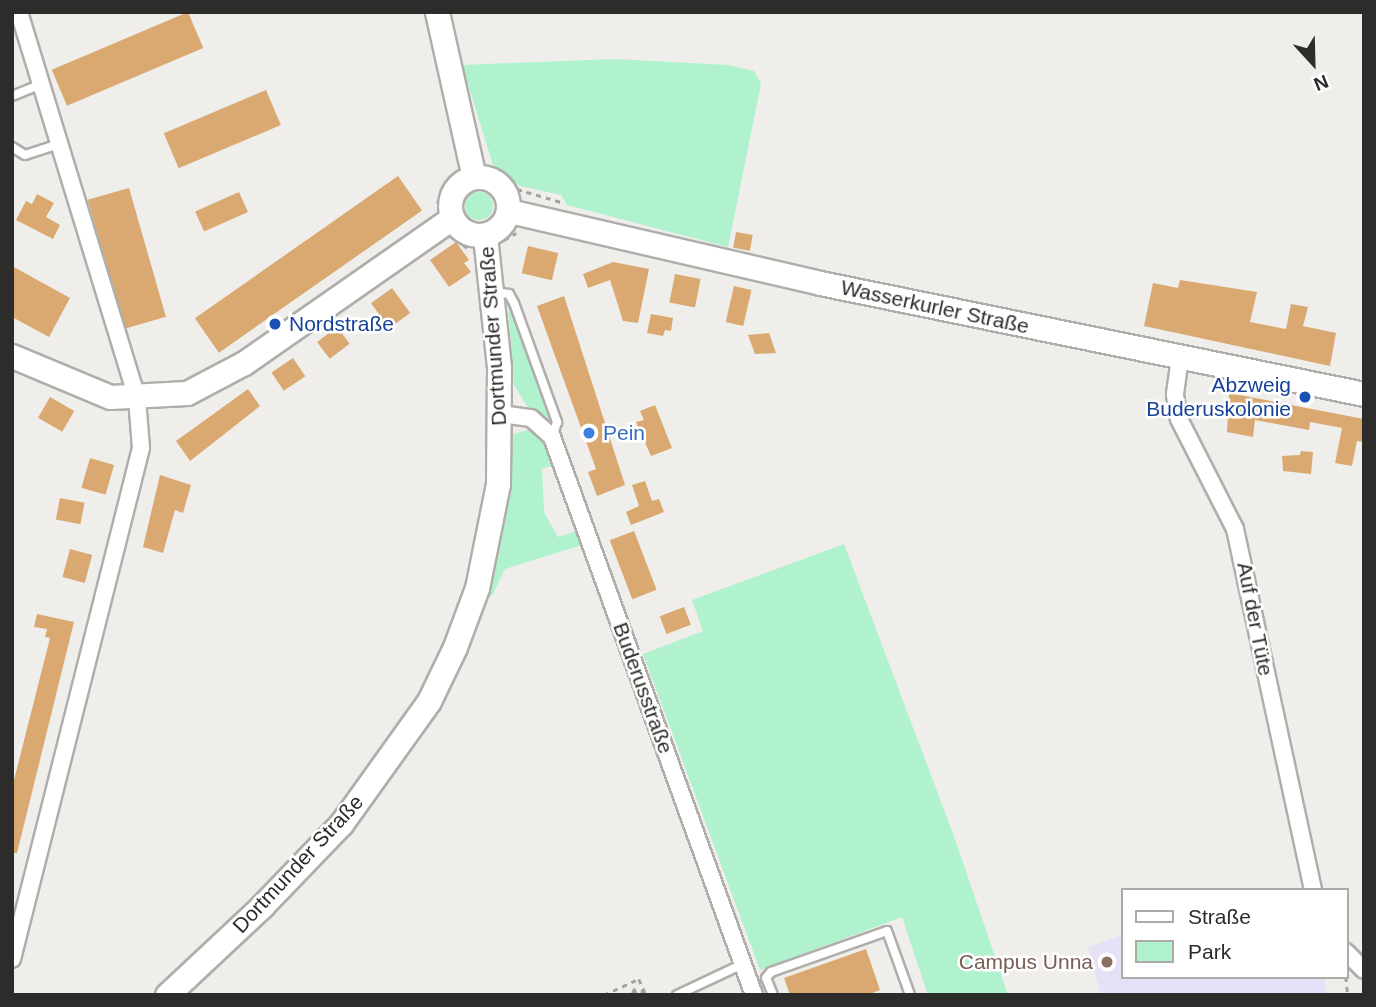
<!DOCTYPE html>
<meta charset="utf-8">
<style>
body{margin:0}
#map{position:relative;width:1376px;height:1007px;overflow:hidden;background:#efeeeb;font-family:Arial,sans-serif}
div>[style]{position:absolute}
.education>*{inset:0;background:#e7e1f7}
.green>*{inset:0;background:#b0f2ce}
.round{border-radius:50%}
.building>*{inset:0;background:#daa972;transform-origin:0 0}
.path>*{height:2.5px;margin-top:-1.25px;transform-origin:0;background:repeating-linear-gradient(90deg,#a4a3a0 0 5px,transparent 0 10px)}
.roads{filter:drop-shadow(2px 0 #afaeab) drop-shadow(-2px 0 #afaeab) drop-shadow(0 2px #afaeab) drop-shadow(0 -2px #afaeab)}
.lane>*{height:8px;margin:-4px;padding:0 4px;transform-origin:4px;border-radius:4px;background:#fff}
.street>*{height:16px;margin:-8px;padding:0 8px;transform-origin:8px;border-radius:8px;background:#fff}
.secondary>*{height:23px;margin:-11.5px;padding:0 11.5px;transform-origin:11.5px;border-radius:11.5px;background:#fff}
.secondary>.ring{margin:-11.5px;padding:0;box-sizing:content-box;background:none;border:23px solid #fff;border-radius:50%}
.dots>*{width:19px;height:19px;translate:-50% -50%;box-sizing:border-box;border:4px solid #fff;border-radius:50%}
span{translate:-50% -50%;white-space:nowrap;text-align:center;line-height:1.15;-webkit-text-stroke:5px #fff;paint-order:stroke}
.street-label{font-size:21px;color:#2c2c2a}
.transit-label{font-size:21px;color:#164399}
.left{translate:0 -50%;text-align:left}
.right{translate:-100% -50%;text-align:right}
.shop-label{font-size:21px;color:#366cbe}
.education-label{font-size:21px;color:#785e54}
.frame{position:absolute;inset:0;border:14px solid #2c2c2a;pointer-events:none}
.legend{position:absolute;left:1121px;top:888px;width:228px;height:91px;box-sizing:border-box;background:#fff;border:2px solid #ababaa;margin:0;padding:9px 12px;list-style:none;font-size:21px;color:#2c2c2a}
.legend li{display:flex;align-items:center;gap:14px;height:35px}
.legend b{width:35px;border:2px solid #ababaa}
.north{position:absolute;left:1278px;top:28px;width:70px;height:70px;-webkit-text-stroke:5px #fff;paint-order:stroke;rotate:158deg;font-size:19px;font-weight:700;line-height:28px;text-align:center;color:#2c2c2a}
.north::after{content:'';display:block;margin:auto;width:24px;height:32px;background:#2c2c2a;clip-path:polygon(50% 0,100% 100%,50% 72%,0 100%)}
</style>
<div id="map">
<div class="education">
<i style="clip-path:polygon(1122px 935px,1122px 977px,1324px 977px,1327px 995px,1101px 995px,1088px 947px)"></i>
</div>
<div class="green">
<i style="clip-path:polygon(615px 59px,728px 65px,754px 71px,761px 84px,728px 247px,567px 205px,561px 195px,520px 186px,493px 165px,462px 65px)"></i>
<i class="round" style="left:465px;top:192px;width:28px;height:28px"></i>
<i style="clip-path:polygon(508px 305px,551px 414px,549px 420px,527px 406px,514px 385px)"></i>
<i style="clip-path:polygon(531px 429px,545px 442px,554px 465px,542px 469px,544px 512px,558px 537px,577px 531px,582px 545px,505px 569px,492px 596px,485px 594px,502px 528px,513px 434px)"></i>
<i style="clip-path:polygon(844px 544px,955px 839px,1008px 995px,928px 995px,902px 917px,760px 970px,643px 654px,703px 631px,692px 600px)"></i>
</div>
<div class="building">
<i style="left:188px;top:12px;width:39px;height:148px;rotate:67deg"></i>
<i style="left:266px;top:90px;width:38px;height:111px;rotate:67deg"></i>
<i style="left:398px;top:176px;width:42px;height:248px;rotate:55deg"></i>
<i style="left:129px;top:188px;width:134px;height:43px;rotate:74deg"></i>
<i style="left:239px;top:192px;width:22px;height:48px;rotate:66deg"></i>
<i style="clip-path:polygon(37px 194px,54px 203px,46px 217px,60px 225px,53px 239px,16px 220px,26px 201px,32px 204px)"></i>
<i style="left:736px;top:232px;width:17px;height:16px;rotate:10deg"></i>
<i style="clip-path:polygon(456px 242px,469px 260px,464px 263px,471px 272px,449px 287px,430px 260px)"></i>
<i style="left:528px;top:246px;width:31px;height:28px;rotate:13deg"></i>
<i style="clip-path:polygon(613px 262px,649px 269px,638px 323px,623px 321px,610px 280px,588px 288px,583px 274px)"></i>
<i style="clip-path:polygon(12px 266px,70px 298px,49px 337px,12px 317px)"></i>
<i style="left:675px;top:274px;width:26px;height:29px;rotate:11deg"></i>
<i style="clip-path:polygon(1180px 280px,1257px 292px,1250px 322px,1286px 329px,1291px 304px,1308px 307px,1303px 326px,1336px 333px,1330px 366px,1144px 326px,1153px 283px,1178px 288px)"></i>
<i style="left:734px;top:286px;width:18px;height:37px;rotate:13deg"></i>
<i style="left:392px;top:288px;width:31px;height:26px;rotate:54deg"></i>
<i style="clip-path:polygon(564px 296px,625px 485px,597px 496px,588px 472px,596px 469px,537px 306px)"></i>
<i style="clip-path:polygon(651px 314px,673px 318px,671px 331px,665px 330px,663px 336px,647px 333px)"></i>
<i style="left:337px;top:327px;width:21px;height:25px;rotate:53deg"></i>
<i style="clip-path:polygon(769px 333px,776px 353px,755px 354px,748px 335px)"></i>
<i style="left:293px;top:358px;width:22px;height:26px;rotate:56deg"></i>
<i style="clip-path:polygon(248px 389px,260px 406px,190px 461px,176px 441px)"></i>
<i style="clip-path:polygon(1229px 393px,1364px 419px,1364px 442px,1357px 441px,1352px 466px,1335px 463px,1342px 428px,1310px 422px,1309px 430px,1255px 420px,1253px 437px,1227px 432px)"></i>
<i style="left:50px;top:397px;width:28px;height:24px;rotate:30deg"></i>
<i style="clip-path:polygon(655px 405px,672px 448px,651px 456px,636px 422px,644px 420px,640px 411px)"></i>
<i style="clip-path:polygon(1301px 451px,1313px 452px,1311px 474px,1283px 471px,1282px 456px,1300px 455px)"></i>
<i style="left:90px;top:458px;width:25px;height:31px;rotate:16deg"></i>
<i style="clip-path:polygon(160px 475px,191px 485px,183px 513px,175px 510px,163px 553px,143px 547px)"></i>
<i style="clip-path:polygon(645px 481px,652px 501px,659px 499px,664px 512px,631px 525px,626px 512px,639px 506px,632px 485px)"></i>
<i style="left:60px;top:498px;width:25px;height:22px;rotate:11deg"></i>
<i style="left:634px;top:531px;width:63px;height:26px;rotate:69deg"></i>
<i style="left:70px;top:549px;width:23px;height:29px;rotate:15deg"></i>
<i style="left:684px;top:607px;width:19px;height:26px;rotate:69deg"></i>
<i style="clip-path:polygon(37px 614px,74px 622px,17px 853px,12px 853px,12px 788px,50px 638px,45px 637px,47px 629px,34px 627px)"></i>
<i style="clip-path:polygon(866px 949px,880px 990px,867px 995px,790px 995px,784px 978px)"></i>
</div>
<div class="path">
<i style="left:494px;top:170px;width:30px;rotate:40deg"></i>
<i style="left:517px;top:189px;width:46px;rotate:16.5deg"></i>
<i style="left:437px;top:203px;width:31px;rotate:-59deg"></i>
<i style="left:456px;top:238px;width:15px;rotate:42deg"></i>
<i style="left:504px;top:240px;width:14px;rotate:-30deg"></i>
<i style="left:1346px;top:977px;width:18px;rotate:84deg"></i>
<i style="left:604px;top:995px;width:38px;rotate:-25deg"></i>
<i style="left:639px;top:979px;width:17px;rotate:66deg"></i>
<i style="left:632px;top:995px;width:7px;rotate:-74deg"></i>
<i style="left:634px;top:988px;width:8px;rotate:67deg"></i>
<i style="left:642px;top:995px;width:8px;rotate:-90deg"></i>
</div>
<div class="roads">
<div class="lane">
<i style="left:12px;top:96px;width:31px;rotate:-22deg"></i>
<i style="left:12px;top:147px;width:15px;rotate:32deg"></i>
<i style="left:25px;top:155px;width:36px;rotate:-18deg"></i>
<i style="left:495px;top:292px;width:14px;rotate:8deg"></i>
<i style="left:509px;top:294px;width:10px;rotate:61deg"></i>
<i style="left:514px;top:303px;width:127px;rotate:70.1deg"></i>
<i style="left:557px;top:422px;width:16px;rotate:108deg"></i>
<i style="left:677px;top:995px;width:73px;rotate:-25.2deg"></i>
<i style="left:773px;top:995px;width:18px;rotate:-112deg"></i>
<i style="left:766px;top:978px;width:8px;rotate:-50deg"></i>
<i style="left:771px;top:972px;width:123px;rotate:-19.5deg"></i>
<i style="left:887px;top:931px;width:68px;rotate:70.2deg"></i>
</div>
<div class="street">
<i style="left:1180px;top:358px;width:37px;rotate:98deg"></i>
<i style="left:1175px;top:395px;width:24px;rotate:81deg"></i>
<i style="left:1179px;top:419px;width:123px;rotate:63deg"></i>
<i style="left:1235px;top:529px;width:369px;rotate:77.8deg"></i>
<i style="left:501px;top:414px;width:30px;rotate:8deg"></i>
<i style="left:531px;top:418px;width:28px;rotate:42deg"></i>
<i style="left:552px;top:437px;width:593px;rotate:70.1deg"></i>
<i style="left:1346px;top:952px;width:25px;rotate:45deg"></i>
<i style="left:12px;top:959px;width:527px;rotate:-75.83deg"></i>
<i style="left:141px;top:448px;width:50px;rotate:-94.6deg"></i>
<i style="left:137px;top:398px;width:404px;rotate:-107deg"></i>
</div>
<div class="secondary">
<i style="left:437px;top:12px;width:169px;rotate:77.4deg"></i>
<i class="ring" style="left:450px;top:177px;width:35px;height:35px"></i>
<i style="left:509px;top:211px;width:319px;rotate:13deg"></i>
<i style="left:820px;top:283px;width:555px;rotate:11.53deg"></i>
<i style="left:12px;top:356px;width:106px;rotate:22.7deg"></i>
<i style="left:110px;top:397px;width:77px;rotate:-3deg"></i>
<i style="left:187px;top:393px;width:64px;rotate:-27.8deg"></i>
<i style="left:244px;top:363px;width:254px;rotate:-34.9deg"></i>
<i style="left:167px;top:995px;width:130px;rotate:-43.1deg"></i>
<i style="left:262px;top:906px;width:114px;rotate:-46.1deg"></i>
<i style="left:341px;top:824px;width:151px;rotate:-54.4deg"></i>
<i style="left:429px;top:701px;width:60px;rotate:-64.3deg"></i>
<i style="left:455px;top:647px;width:63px;rotate:-69.6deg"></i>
<i style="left:477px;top:588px;width:106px;rotate:-78.6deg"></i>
<i style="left:498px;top:484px;width:117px;rotate:-89.5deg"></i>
<i style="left:499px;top:367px;width:133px;rotate:-96.1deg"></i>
</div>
</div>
<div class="dots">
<i style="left:275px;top:324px;background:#1a4fb4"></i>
<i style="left:1305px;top:397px;background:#1a4fb4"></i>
<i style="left:589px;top:433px;background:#3f7fe0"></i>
<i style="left:1107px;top:962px;background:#8d6e63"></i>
</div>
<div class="street-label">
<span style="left:935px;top:307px;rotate:12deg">Wasserkurler Straße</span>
<span style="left:493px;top:336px;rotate:-94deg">Dortmunder Straße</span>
<span style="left:1255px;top:619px;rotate:79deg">Auf der Tüte</span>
<span style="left:643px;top:688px;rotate:70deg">Buderusstraße</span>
<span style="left:298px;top:864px;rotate:-47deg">Dortmunder Straße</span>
</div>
<div class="transit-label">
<span class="left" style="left:289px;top:324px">Nordstraße</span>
<span class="right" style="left:1291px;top:397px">Abzweig<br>Buderuskolonie</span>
</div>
<div class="shop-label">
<span class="left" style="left:603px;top:433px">Pein</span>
</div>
<div class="education-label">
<span class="right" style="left:1093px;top:962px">Campus Unna</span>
</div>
<div class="frame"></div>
<ul class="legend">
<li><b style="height:9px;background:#fff"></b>Straße</li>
<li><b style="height:19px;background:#b0f2ce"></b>Park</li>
</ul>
<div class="north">N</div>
</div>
